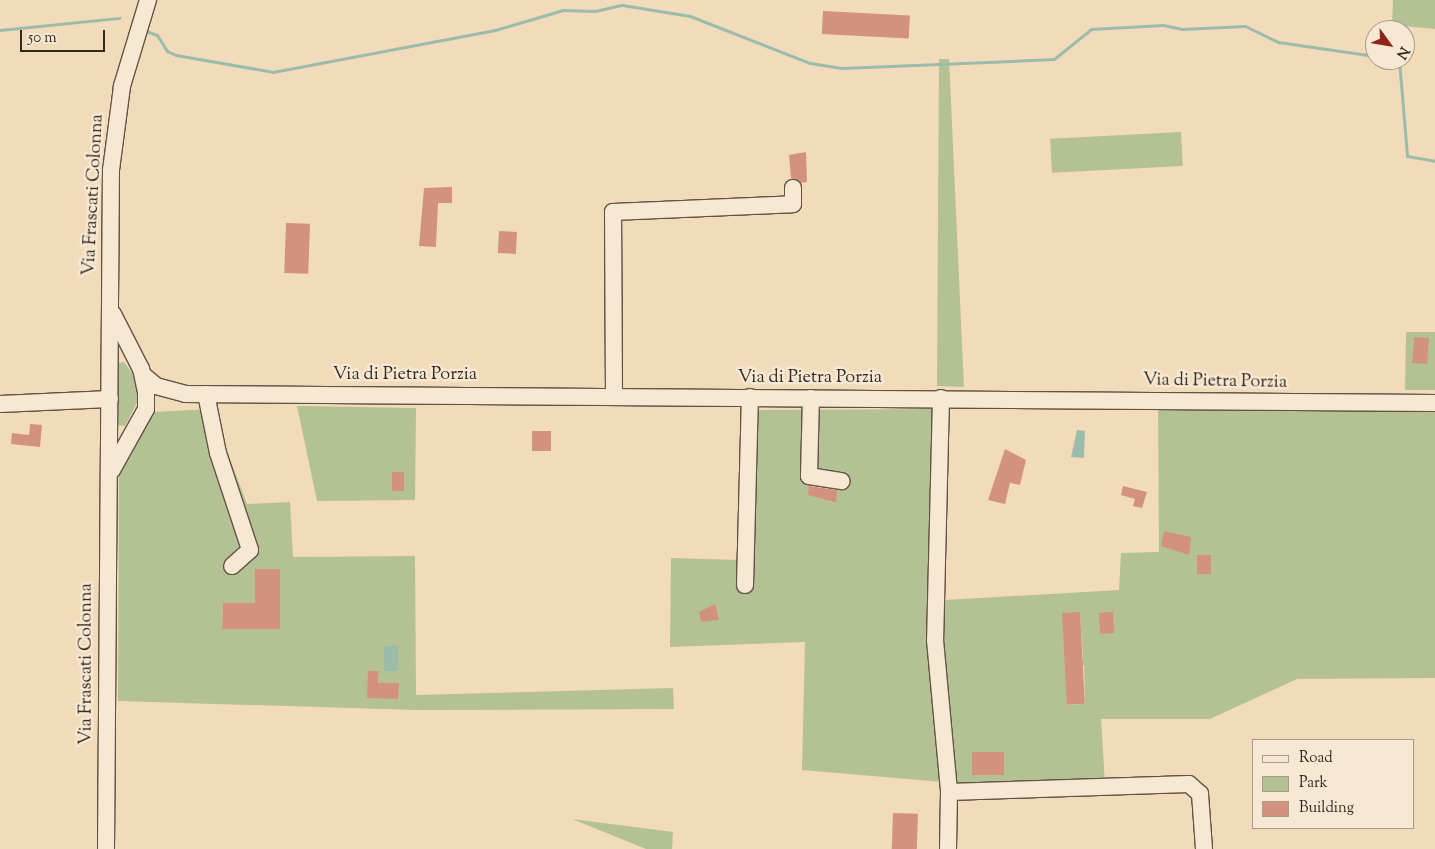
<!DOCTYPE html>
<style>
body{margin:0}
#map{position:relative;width:1435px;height:849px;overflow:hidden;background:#f2dbbb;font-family:"Sorts Mill Goudy",serif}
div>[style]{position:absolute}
.green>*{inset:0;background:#b4c195;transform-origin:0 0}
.water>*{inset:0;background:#9cbcaa;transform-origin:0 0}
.stream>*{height:3px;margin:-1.5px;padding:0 1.5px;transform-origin:1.5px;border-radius:1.5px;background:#9cbcaa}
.building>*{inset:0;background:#d3927f;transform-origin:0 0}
.roads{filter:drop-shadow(1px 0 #615443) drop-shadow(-1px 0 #615443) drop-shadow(0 1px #615443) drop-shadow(0 -1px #615443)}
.minor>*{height:16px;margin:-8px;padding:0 8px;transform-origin:8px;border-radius:8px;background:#f7e8d3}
span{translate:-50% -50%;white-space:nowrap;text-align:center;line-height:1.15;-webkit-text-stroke:5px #f7e8d3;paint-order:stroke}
.street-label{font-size:18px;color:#31271b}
.legend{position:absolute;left:1252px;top:739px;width:162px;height:90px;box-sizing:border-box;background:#f7e8d3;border:1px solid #a89b89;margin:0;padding:6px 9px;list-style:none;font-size:15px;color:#31271b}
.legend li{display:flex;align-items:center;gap:10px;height:25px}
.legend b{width:25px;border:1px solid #a89b89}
.north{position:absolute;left:1365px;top:20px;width:50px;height:50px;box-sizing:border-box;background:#f7e8d3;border:1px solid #a89b89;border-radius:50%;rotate:122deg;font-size:14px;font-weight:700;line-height:20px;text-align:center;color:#31271b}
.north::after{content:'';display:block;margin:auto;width:18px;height:22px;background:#8f2418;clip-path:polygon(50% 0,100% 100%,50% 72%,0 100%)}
.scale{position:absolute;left:20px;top:30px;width:85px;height:22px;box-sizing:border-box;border:2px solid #31271b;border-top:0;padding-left:6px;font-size:15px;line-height:18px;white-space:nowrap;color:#31271b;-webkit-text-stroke:4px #f7e8d3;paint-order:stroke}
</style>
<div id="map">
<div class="green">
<i style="clip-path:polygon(1393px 0,1435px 0,1435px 29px,1392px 25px)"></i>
<i style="clip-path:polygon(939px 59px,949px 59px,964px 387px,937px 386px)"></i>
<i style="left:1181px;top:132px;width:34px;height:131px;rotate:87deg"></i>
<i style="clip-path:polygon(evenodd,1406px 332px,1435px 332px,1435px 390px,1405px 390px,1406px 332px,1414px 338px,1428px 338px,1427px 363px,1413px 362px,1414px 338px)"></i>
<i style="clip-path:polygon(124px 362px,137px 380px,138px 401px,125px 426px,115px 425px,114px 364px)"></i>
<i style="clip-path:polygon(297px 406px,416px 408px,415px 500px,317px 501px)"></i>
<i style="clip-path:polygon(evenodd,1158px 406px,1435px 408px,1435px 678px,1297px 679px,1210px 719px,1101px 719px,1105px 784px,954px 786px,941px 638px,945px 600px,1119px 590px,1121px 553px,1159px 552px,1158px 406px,1080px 612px,1083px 660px,1065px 661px,1080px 612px,1158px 406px,1084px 665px,1085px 704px,1067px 705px,1066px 666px,1084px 665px,1158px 406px,972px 752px,1004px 752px,1004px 774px,972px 775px,972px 752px)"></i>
<i style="clip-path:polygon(evenodd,211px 409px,247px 504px,290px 502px,293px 557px,415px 556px,416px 695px,673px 688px,674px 709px,416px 710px,118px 701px,119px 467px,153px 412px,211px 409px,255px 569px,280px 604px,280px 629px,222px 628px,223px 603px,259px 603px,255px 569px,211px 409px,368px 671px,379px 671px,378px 683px,398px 683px,398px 698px,368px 698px,368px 671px)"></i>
<i style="clip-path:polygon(evenodd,937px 409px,943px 782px,802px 770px,805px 642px,670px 647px,671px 558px,739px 560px,742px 410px,937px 409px,810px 485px,837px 488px,835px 503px,809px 495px,810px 485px)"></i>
<i style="clip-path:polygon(572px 819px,673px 832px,672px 849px,646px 849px)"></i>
</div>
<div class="water">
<i style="clip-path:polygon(1077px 430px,1085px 431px,1084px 458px,1071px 457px)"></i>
<i style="left:384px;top:646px;width:14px;height:25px"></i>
</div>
<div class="stream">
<i style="left:0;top:30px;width:120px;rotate:-5.8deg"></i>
<i style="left:146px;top:31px;width:12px;rotate:20deg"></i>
<i style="left:157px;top:35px;width:19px;rotate:58deg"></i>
<i style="left:167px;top:51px;width:10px;rotate:24deg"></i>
<i style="left:176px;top:55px;width:98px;rotate:9.9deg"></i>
<i style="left:273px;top:72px;width:226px;rotate:-10.7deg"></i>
<i style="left:495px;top:30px;width:71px;rotate:-16.4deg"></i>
<i style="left:563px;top:10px;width:32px;rotate:2deg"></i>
<i style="left:595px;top:11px;width:28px;rotate:-13deg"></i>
<i style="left:622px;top:5px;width:69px;rotate:9.2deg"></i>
<i style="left:690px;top:16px;width:129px;rotate:21.4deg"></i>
<i style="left:810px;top:63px;width:32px;rotate:9deg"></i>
<i style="left:842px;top:68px;width:212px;rotate:-2.4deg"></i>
<i style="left:1054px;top:59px;width:48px;rotate:-39deg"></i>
<i style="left:1091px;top:29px;width:72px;rotate:-3.2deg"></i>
<i style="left:1163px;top:25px;width:19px;rotate:12deg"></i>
<i style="left:1182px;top:29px;width:63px;rotate:-2.7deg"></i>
<i style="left:1245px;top:26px;width:37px;rotate:26deg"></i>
<i style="left:1278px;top:42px;width:98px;rotate:8.2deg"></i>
<i style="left:1399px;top:60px;width:96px;rotate:85.2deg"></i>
<i style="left:1407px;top:156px;width:28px;rotate:10deg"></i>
</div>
<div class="building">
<i style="left:823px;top:11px;width:87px;height:23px;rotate:3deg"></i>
<i style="clip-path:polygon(806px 152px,807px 182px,801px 183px,791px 178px,789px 155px)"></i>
<i style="clip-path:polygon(452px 187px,452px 203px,438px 203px,436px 247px,419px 246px,424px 188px)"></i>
<i style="left:286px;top:223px;width:24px;height:50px;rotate:2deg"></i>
<i style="left:499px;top:231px;width:18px;height:22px;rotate:3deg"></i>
<i style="left:1414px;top:337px;width:15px;height:26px;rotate:4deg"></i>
<i style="clip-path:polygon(30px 424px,42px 425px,40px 447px,11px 444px,12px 433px,29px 435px)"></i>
<i style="left:532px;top:431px;width:19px;height:20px"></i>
<i style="clip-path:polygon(1005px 449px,1026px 460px,1020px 485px,1010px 483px,1005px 504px,988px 500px)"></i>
<i style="left:392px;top:472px;width:12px;height:19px"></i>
<i style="clip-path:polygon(809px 486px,837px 490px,836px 503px,808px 495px)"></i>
<i style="clip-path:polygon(1123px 486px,1147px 492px,1142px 508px,1133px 506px,1135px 499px,1121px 495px)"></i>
<i style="clip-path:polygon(1164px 531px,1191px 537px,1189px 555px,1161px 546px)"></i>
<i style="left:1197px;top:555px;width:14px;height:19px"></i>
<i style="clip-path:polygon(255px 569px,280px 569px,280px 629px,222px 629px,223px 603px,255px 603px)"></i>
<i style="clip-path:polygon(715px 604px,719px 620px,701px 622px,699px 612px)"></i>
<i style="left:1080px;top:612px;width:92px;height:18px;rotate:87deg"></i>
<i style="left:1113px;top:612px;width:21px;height:14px;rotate:87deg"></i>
<i style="clip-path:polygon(368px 671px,379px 671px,378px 683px,399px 683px,398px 699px,367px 698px)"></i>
<i style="left:972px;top:752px;width:32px;height:23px"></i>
<i style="left:893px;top:813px;width:25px;height:36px;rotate:2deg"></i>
</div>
<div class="roads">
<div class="minor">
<i style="left:143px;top:375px;width:17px;rotate:40deg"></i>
<i style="left:156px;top:386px;width:30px;rotate:15deg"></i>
<i style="left:185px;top:394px;width:1250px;rotate:0.41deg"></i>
<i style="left:206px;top:394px;width:60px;rotate:78.5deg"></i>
<i style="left:218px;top:453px;width:102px;rotate:71.7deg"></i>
<i style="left:250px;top:550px;width:24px;rotate:138deg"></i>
<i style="left:614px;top:397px;width:185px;rotate:-90.3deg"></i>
<i style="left:613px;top:212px;width:180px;rotate:-2.5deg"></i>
<i style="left:793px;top:204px;width:16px;rotate:-90deg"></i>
<i style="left:811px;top:398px;width:78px;rotate:91.5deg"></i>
<i style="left:809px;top:476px;width:33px;rotate:9deg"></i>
<i style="left:941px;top:398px;width:242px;rotate:91.4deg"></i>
<i style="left:935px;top:640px;width:153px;rotate:84.7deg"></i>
<i style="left:949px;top:792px;width:57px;rotate:91deg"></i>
<i style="left:0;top:404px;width:110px;rotate:-2.6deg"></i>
<i style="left:112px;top:470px;width:70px;rotate:-60.9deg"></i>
<i style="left:146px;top:409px;width:17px;rotate:-90deg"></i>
<i style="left:146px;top:392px;width:24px;rotate:-102deg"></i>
<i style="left:141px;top:369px;width:62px;rotate:-117deg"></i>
<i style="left:745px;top:585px;width:188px;rotate:-88.5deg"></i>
<i style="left:949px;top:792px;width:240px;rotate:-1.9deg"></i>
<i style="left:1189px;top:784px;width:15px;rotate:42deg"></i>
<i style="left:1200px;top:794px;width:55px;rotate:85.8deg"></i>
<i style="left:106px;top:849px;width:679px;rotate:-89.58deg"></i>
<i style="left:111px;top:170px;width:85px;rotate:-82.5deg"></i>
<i style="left:122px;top:86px;width:90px;rotate:-73.2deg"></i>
</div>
</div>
<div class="street-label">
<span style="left:94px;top:195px;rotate:-87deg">Via Frascati Colonna</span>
<span style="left:405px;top:375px">Via di Pietra Porzia</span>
<span style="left:810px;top:378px">Via di Pietra Porzia</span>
<span style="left:1215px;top:382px;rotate:1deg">Via di Pietra Porzia</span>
<span style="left:87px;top:664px;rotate:-90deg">Via Frascati Colonna</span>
</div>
<ul class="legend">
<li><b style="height:6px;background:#f7e8d3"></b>Road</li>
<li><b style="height:14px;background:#b4c195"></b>Park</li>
<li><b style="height:14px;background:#d3927f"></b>Building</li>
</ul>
<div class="north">N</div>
<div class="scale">50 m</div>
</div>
